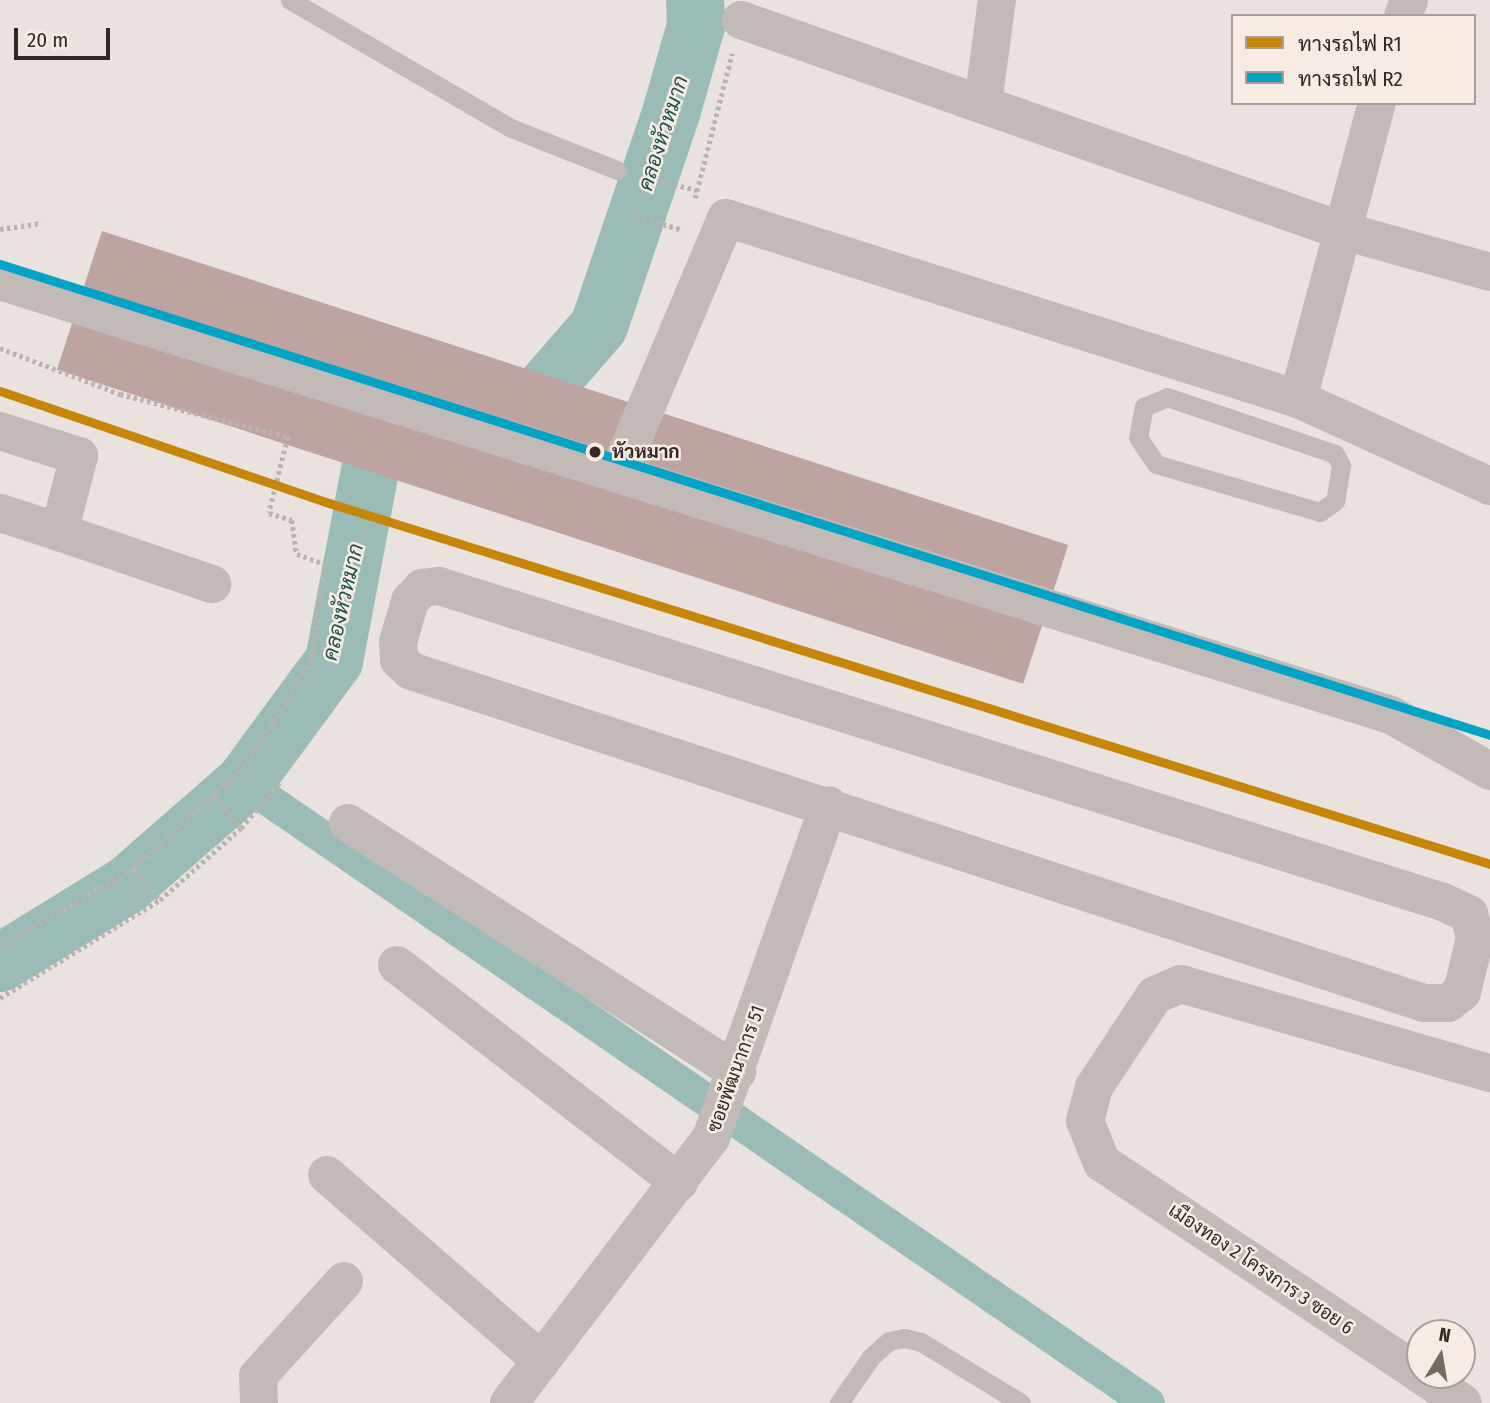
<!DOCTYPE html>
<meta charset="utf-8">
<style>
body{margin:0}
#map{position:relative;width:1490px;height:1403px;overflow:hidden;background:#eae2de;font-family:"Fira Sans Condensed",Sarabun,sans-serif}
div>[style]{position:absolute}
.canal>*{height:33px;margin:-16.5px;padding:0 16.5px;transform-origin:16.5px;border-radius:16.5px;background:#9bbbb6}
.river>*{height:58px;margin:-29px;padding:0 29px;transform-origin:29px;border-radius:29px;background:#9bbbb6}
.building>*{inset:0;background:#bda4a0;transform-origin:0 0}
.path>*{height:4.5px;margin-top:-2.25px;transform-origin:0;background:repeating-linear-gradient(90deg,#bbb3b0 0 3.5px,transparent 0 7px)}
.service>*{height:19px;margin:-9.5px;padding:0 9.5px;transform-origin:9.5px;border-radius:9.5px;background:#c2bab7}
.minor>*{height:38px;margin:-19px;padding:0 19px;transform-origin:19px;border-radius:19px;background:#c2bab7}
.rail-1>*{height:9px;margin:-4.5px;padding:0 4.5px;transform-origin:4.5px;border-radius:4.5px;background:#c6860a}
.rail-2>*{height:9px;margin:-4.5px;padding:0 4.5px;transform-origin:4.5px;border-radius:4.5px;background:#03a3c6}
.dots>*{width:19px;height:19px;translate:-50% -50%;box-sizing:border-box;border:4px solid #f7ece4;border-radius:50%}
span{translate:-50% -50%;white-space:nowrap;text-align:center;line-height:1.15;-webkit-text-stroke:5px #f7ece4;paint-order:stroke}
.stop-label{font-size:19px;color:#332826;font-weight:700}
.left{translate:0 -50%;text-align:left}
.street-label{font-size:19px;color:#332826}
.water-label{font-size:21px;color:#1e514d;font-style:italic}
.legend{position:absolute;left:1231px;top:14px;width:245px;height:91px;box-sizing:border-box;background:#f7ece4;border:2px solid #a99e98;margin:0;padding:9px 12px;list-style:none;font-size:21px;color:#332826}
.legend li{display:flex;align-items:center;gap:14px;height:35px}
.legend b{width:35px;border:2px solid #a99e98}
.north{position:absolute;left:1406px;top:1319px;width:70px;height:70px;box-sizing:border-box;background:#f7ece4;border:2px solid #a99e98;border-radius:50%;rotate:11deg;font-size:19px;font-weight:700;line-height:28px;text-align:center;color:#332826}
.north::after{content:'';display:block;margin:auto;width:24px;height:32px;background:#736966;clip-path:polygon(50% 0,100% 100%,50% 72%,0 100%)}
.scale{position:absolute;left:14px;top:28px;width:96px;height:32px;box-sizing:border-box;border:4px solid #332826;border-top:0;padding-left:9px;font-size:21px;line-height:24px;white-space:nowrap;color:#332826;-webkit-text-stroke:5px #f7ece4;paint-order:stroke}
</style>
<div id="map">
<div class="canal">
<i style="left:244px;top:783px;width:1096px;rotate:34.44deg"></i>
</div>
<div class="river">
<i style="left:491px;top:404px;width:37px;rotate:6deg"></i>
<i style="left:528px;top:408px;width:108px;rotate:-49.1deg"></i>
<i style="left:599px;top:326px;width:228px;rotate:-71.3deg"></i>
<i style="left:672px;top:110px;width:87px;rotate:-74.1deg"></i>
<i style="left:696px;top:26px;width:26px;rotate:-92deg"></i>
<i style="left:0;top:963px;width:149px;rotate:-31.6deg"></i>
<i style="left:127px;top:885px;width:155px;rotate:-41.1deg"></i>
<i style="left:244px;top:783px;width:152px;rotate:-53.6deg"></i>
<i style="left:334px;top:661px;width:275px;rotate:-79.3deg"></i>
</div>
<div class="building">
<i style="left:102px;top:231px;width:1016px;height:146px;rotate:18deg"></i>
</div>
<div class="path">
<i style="left:640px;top:176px;width:59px;rotate:13.8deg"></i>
<i style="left:695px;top:198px;width:149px;rotate:-75.6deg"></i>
<i style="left:636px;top:216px;width:49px;rotate:16.6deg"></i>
<i style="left:0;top:229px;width:42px;rotate:-8.1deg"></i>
<i style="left:0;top:348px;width:129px;rotate:21deg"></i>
<i style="left:120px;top:394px;width:173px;rotate:14.4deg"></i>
<i style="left:288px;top:437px;width:78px;rotate:104deg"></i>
<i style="left:269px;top:513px;width:24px;rotate:17deg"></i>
<i style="left:292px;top:520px;width:34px;rotate:82deg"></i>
<i style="left:297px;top:554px;width:30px;rotate:20deg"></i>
<i style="left:325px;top:564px;width:97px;rotate:97.7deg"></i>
<i style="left:312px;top:660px;width:125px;rotate:121.9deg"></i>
<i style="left:246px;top:766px;width:153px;rotate:137.7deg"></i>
<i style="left:133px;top:869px;width:154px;rotate:149.6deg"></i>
<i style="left:215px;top:796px;width:41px;rotate:50.9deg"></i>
<i style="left:133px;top:869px;width:41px;rotate:48.9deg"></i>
<i style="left:0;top:998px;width:188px;rotate:-31.5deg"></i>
<i style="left:160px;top:900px;width:108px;rotate:-41.6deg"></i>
<i style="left:241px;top:828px;width:62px;rotate:-49.6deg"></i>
</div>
<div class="service">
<i style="left:290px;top:0;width:255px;rotate:30.1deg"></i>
<i style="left:511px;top:128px;width:114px;rotate:21.6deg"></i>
<i style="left:1167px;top:397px;width:177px;rotate:18.7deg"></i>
<i style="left:1335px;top:454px;width:13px;rotate:61deg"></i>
<i style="left:1341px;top:465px;width:36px;rotate:99deg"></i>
<i style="left:1335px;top:501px;width:19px;rotate:144deg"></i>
<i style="left:1320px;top:512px;width:171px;rotate:-163.7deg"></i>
<i style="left:1156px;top:464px;width:32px;rotate:-124deg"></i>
<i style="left:1138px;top:437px;width:31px;rotate:-79deg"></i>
<i style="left:1144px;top:407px;width:25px;rotate:-23deg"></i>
<i style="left:839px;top:1403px;width:56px;rotate:-55.2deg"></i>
<i style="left:871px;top:1357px;width:24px;rotate:-42deg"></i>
<i style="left:889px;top:1341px;width:16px;rotate:-11deg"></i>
<i style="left:905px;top:1338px;width:16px;rotate:14deg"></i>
<i style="left:921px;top:1342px;width:117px;rotate:31.4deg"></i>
</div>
<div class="minor">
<i style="left:1403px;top:16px;width:17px;rotate:-69deg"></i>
<i style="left:741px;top:20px;width:635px;rotate:19.32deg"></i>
<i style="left:1340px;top:230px;width:156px;rotate:15.6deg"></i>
<i style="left:983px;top:103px;width:104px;rotate:-82.3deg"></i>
<i style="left:0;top:281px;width:1457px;rotate:17.33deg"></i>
<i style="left:1391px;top:715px;width:114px;rotate:29.5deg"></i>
<i style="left:1298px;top:399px;width:211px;rotate:24.4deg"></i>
<i style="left:0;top:431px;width:83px;rotate:17.6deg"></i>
<i style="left:79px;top:456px;width:79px;rotate:104.7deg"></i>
<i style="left:59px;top:532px;width:62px;rotate:-162.1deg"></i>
<i style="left:618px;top:474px;width:278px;rotate:-67.1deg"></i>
<i style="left:726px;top:218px;width:600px;rotate:17.56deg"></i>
<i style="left:1298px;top:399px;width:306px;rotate:-75.1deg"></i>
<i style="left:59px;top:532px;width:162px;rotate:18.8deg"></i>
<i style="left:439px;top:586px;width:1053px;rotate:17.47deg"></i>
<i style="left:1443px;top:902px;width:29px;rotate:25deg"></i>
<i style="left:1469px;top:914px;width:25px;rotate:76deg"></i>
<i style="left:1475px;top:938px;width:56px;rotate:103.5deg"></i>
<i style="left:1462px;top:992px;width:18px;rotate:142deg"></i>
<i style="left:1448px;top:1003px;width:24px;rotate:180deg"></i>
<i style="left:1424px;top:1003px;width:1066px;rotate:-161.85deg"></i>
<i style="left:411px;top:671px;width:16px;rotate:-137deg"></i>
<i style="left:399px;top:660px;width:18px;rotate:-93deg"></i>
<i style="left:398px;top:642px;width:43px;rotate:-73.7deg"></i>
<i style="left:410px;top:601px;width:18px;rotate:-47deg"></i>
<i style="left:422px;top:588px;width:17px;rotate:-7deg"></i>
<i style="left:348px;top:823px;width:462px;rotate:32.6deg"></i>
<i style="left:397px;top:965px;width:356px;rotate:37.6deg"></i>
<i style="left:327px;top:1175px;width:284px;rotate:40.9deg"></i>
<i style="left:1420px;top:1374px;width:382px;rotate:-146.4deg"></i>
<i style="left:1102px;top:1163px;width:45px;rotate:-112deg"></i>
<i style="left:1085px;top:1121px;width:35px;rotate:-75deg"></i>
<i style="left:1094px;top:1087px;width:110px;rotate:-56.5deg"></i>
<i style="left:1155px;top:995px;width:28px;rotate:-23deg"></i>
<i style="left:1181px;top:984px;width:322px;rotate:16.1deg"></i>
<i style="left:1421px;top:1375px;width:50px;rotate:33.7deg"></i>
<i style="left:259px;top:1403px;width:27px;rotate:-92deg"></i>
<i style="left:258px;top:1376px;width:128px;rotate:-47.8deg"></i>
<i style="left:509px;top:1403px;width:333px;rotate:-52.7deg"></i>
<i style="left:711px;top:1138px;width:353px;rotate:-70.5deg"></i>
</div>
<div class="rail-1">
<i style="left:0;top:391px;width:348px;rotate:18.8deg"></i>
<i style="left:329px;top:503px;width:1216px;rotate:17.27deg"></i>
</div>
<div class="rail-2">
<i style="left:0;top:264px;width:1563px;rotate:17.54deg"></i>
</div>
<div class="dots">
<i style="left:595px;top:452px;background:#332826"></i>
</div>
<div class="stop-label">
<span class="left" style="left:612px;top:452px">หัวหมาก</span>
</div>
<div class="street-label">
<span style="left:736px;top:1069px;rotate:-70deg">ซอยพัฒนาการ 51</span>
<span style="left:1261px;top:1269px;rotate:34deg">เมืองทอง 2 โครงการ 3 ซอย 6</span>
</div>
<div class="water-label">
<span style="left:663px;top:133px;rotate:-72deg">คลองหัวหมาก</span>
<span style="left:343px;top:602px;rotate:-77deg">คลองหัวหมาก</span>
</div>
<ul class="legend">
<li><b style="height:9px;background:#c6860a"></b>ทางรถไฟ R1</li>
<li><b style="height:9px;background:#03a3c6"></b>ทางรถไฟ R2</li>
</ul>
<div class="north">N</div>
<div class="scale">20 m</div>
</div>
